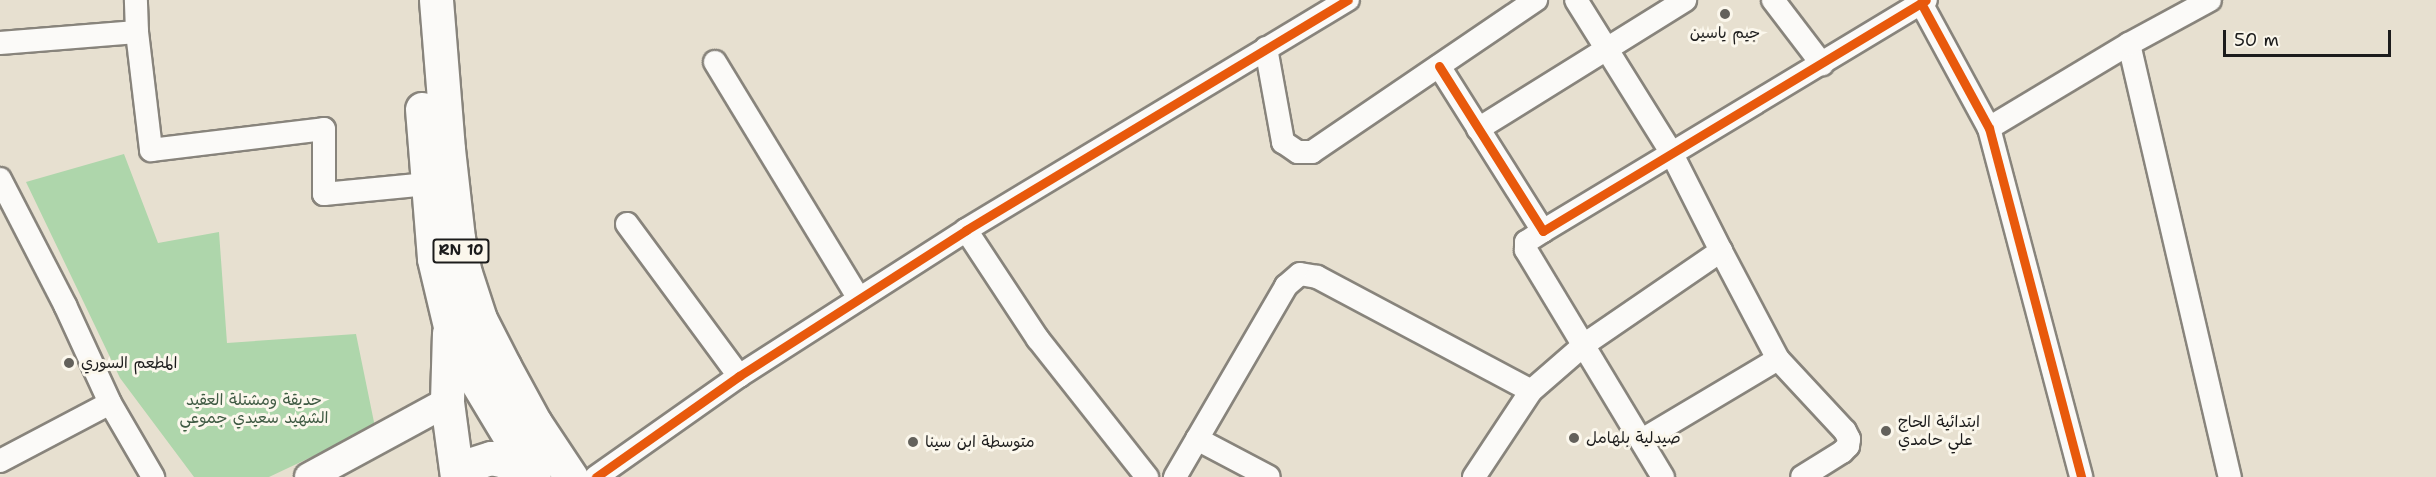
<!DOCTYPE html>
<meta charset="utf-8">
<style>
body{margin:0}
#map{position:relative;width:2436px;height:477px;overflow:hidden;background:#e7e0d0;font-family:"Shantell Sans","Playpen Sans Arabic",sans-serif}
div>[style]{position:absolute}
.green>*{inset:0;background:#aed6ab}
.roads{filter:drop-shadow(2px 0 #88847c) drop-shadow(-2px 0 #88847c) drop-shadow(0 2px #88847c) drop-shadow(0 -2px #88847c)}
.minor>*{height:22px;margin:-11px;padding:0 11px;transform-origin:11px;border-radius:11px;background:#fbfaf8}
.tertiary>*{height:28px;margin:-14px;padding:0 14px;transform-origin:14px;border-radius:14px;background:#fbfaf8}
.primary>*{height:33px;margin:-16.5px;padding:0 16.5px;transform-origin:16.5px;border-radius:16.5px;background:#fbfaf8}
.cycleway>*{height:9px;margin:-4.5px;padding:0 4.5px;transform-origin:4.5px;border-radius:4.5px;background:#e8590c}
.dots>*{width:16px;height:16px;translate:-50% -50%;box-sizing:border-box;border:3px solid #fbf7ec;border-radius:50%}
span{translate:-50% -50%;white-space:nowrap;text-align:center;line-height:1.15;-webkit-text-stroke:6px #fbf7ec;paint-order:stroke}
.shield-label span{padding:2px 4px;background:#fbf7ec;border:2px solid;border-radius:4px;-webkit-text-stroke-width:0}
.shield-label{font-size:15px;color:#1c1c1c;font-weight:700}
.poi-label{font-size:16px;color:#1c1c1c}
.left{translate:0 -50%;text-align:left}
.park-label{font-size:16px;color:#3f5a43}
.scale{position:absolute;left:2223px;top:30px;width:168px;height:27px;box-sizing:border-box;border:3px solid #1c1c1c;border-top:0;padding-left:8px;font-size:18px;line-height:21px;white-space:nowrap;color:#1c1c1c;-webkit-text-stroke:4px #fbf7ec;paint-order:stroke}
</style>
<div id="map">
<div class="green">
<i style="clip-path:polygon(124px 154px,158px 243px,219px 232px,227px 343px,356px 334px,375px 427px,269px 477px,194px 477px,120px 378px,26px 182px)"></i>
</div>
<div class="roads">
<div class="minor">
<i style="left:1773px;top:0;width:81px;rotate:52.6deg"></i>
<i style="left:1921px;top:3px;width:142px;rotate:61.5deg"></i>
<i style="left:1989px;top:128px;width:361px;rotate:75.2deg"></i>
<i style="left:137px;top:32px;width:119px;rotate:83.2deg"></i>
<i style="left:151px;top:150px;width:174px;rotate:-6.9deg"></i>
<i style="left:324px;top:129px;width:65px;rotate:90deg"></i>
<i style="left:324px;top:194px;width:104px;rotate:-5.5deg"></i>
<i style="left:0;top:43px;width:137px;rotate:-4.6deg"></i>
<i style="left:137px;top:32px;width:32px;rotate:-92deg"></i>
<i style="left:2129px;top:44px;width:445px;rotate:76.9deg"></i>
<i style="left:1266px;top:48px;width:96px;rotate:79.7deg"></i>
<i style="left:1283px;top:142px;width:18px;rotate:34deg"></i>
<i style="left:1298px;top:152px;width:14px"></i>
<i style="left:1312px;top:152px;width:271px;rotate:-34.2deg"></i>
<i style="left:715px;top:62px;width:277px;rotate:58.7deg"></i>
<i style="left:1439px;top:66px;width:195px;rotate:57.8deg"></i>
<i style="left:1543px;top:231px;width:447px;rotate:-31.1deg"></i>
<i style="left:1989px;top:128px;width:163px;rotate:-31deg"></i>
<i style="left:2129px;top:44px;width:92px;rotate:-28.5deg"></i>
<i style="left:1478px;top:129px;width:244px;rotate:-31.9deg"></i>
<i style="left:0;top:179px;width:142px;rotate:62.7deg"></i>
<i style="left:65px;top:305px;width:108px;rotate:65.3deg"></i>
<i style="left:110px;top:403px;width:86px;rotate:59.8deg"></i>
<i style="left:627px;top:224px;width:189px;rotate:53.6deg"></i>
<i style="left:966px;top:230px;width:131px;rotate:56.6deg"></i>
<i style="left:1038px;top:339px;width:176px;rotate:51.7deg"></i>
<i style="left:1543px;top:231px;width:20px;rotate:147deg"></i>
<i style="left:1526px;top:242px;width:8px;rotate:90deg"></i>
<i style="left:1526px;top:250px;width:265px;rotate:58.9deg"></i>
<i style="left:1721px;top:251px;width:122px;rotate:62.2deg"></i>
<i style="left:1778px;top:359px;width:98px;rotate:47.1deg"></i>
<i style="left:1845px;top:431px;width:9px;rotate:63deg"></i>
<i style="left:1849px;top:439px;width:7px;rotate:98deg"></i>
<i style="left:1848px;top:446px;width:8px;rotate:135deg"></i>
<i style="left:1842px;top:452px;width:47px;rotate:148deg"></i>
<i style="left:1197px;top:439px;width:81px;rotate:27.8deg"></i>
<i style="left:1642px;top:440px;width:158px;rotate:-30.8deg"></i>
<i style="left:0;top:461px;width:124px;rotate:-27.8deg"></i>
<i style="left:596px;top:477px;width:175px;rotate:-35.2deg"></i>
<i style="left:739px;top:376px;width:270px;rotate:-32.7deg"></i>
<i style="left:966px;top:230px;width:446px;rotate:-31.1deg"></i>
<i style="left:1175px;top:477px;width:221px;rotate:-59.8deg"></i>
<i style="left:1286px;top:286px;width:18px;rotate:-41deg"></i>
<i style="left:1300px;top:274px;width:17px;rotate:10deg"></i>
<i style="left:1317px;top:277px;width:242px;rotate:28deg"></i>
<i style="left:1474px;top:477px;width:103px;rotate:-56.5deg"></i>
<i style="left:1531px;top:391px;width:72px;rotate:-41deg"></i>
<i style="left:1585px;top:344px;width:165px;rotate:-34.4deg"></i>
<i style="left:1721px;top:251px;width:111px;rotate:-116.8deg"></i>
<i style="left:1671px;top:152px;width:179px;rotate:-122deg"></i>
</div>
<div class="tertiary">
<i style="left:309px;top:477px;width:157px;rotate:-28.5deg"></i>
</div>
<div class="primary">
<i style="left:436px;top:0;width:149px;rotate:85.4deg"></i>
<i style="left:448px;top:149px;width:90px;rotate:83.6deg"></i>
<i style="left:458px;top:238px;width:36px;rotate:79deg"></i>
<i style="left:465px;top:273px;width:48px;rotate:71.9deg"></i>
<i style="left:480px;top:319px;width:53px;rotate:62.9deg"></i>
<i style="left:504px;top:366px;width:65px;rotate:61.5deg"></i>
<i style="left:535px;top:423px;width:65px;rotate:56.3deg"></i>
<i style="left:422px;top:109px;width:150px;rotate:85.4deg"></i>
<i style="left:434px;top:259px;width:69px;rotate:76.6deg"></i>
<i style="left:450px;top:326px;width:53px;rotate:65.4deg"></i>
<i style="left:472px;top:374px;width:120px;rotate:59deg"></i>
<i style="left:449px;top:333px;width:69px;rotate:91.7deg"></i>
<i style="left:447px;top:402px;width:76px;rotate:82.4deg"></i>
<i style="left:461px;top:477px;width:14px;rotate:-56deg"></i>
<i style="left:469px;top:465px;width:23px;rotate:-18deg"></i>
<i style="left:491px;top:458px;width:14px;rotate:12deg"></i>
<i style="left:505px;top:461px;width:11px;rotate:38deg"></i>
<i style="left:514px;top:468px;width:11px;rotate:52deg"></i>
</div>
</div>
<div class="cycleway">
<i style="left:1921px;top:3px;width:142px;rotate:61.5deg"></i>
<i style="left:1989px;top:128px;width:361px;rotate:75.2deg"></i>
<i style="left:1439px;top:66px;width:195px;rotate:57.8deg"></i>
<i style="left:1543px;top:231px;width:447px;rotate:-31.1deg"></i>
<i style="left:596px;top:477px;width:175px;rotate:-35.2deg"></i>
<i style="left:739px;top:376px;width:270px;rotate:-32.7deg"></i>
<i style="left:966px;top:230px;width:446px;rotate:-31.1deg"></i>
</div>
<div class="dots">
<i style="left:1725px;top:14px;background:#63615b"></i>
<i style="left:69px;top:363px;background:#63615b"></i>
<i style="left:1886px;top:431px;background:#63615b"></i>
<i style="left:1574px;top:438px;background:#63615b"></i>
<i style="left:913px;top:442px;background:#63615b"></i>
</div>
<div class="shield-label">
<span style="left:461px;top:251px">RN 10</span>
</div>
<div class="poi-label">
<span style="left:1725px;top:33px">جيم ياسين</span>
<span class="left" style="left:81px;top:363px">المطعم السوري</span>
<span class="left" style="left:1898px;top:431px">ابتدائية الحاج<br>علي حامدي</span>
<span class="left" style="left:1586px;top:438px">صيدلية بلهامل</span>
<span class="left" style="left:925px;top:442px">متوسطة ابن سينا</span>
</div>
<div class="park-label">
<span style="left:254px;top:409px">حديقة ومشتلة العقيد<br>الشهيد سعيدي جموعي</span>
</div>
<div class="scale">50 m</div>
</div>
